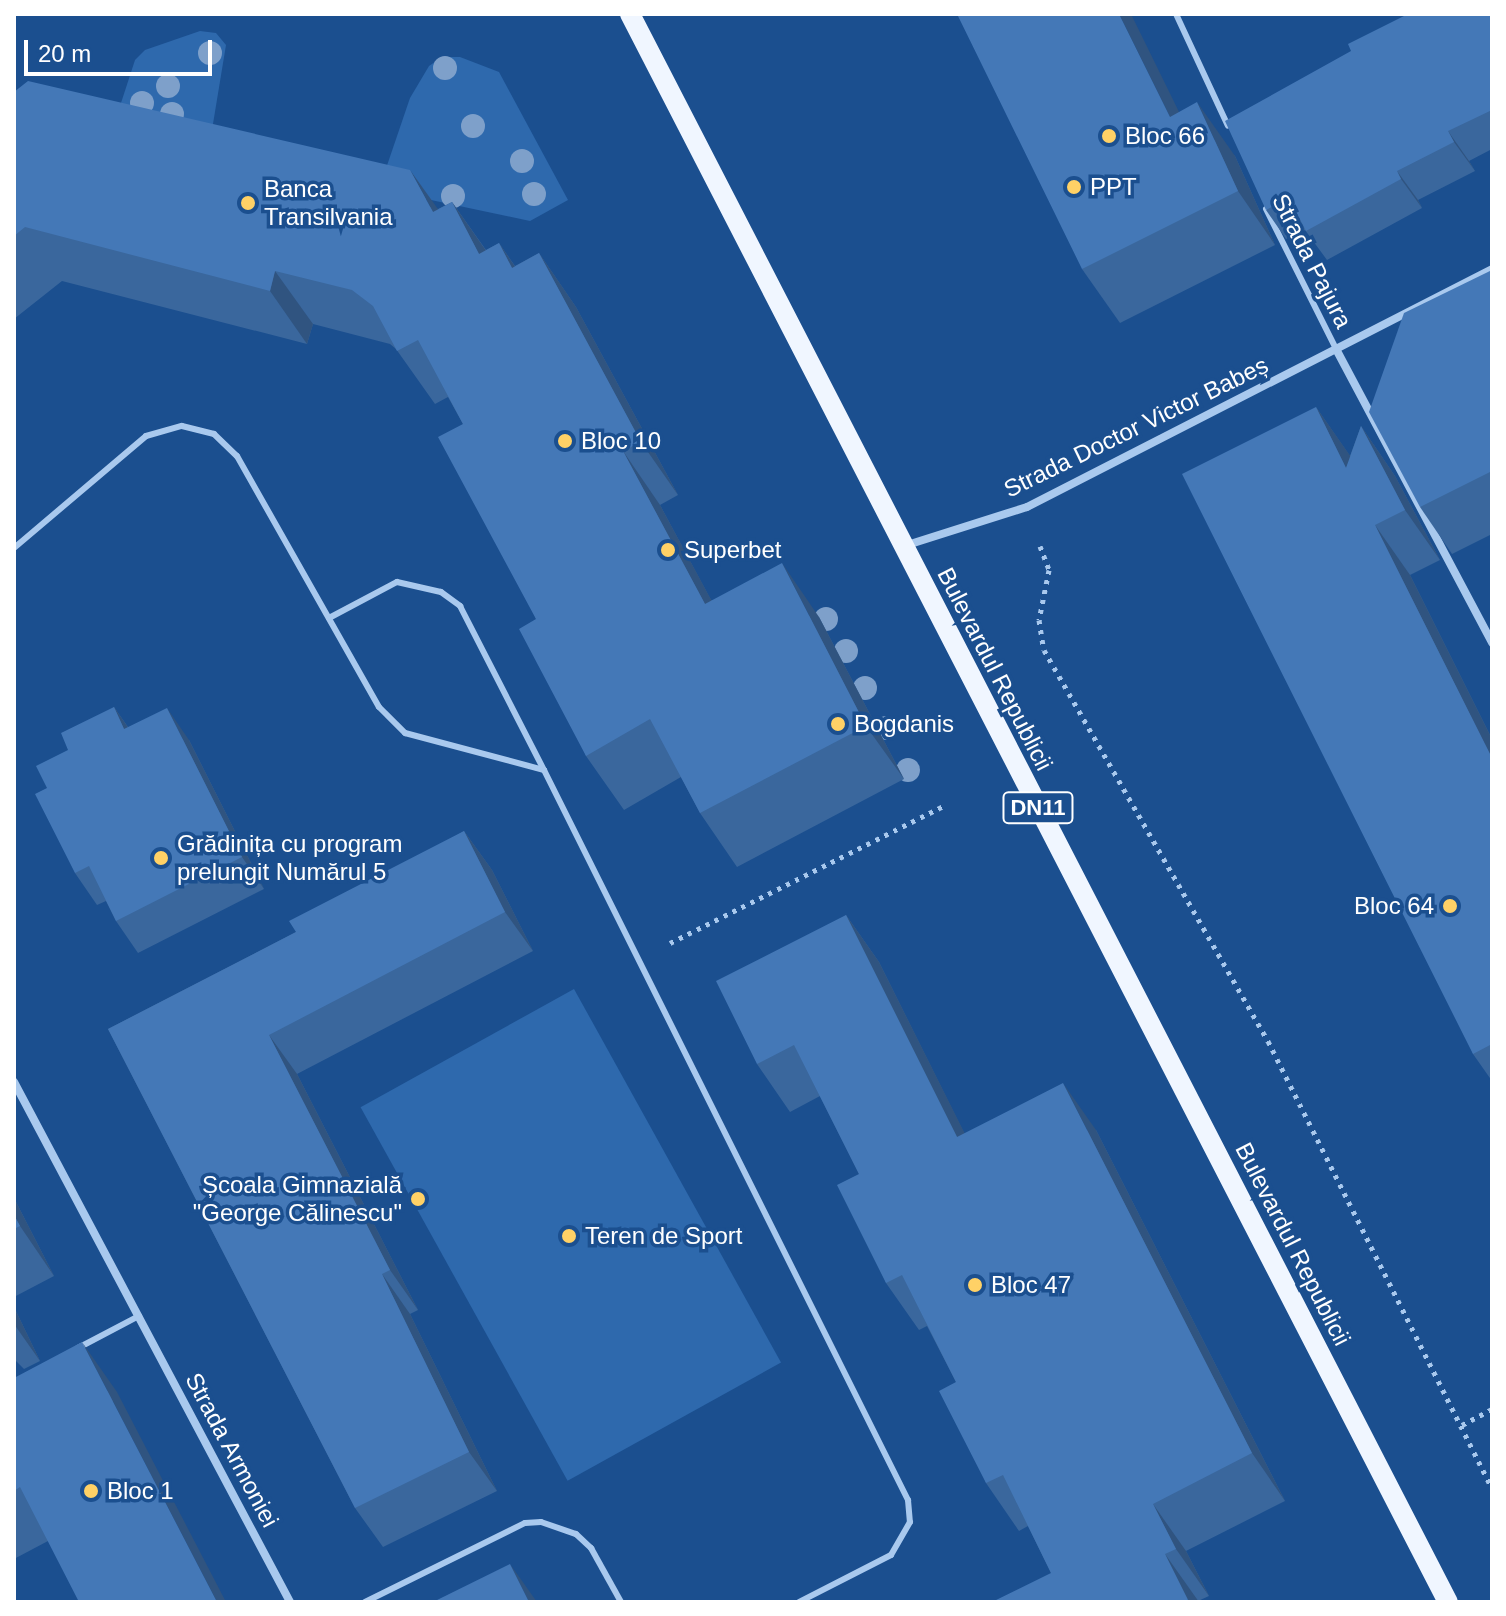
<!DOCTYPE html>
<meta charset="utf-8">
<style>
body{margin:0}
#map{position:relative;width:1506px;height:1616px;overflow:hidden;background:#1b4f8f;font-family:Helvetica,sans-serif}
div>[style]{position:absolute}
.green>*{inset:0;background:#2e69ad;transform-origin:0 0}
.path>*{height:5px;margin-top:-2.5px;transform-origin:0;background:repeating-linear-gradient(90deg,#a9c9ee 0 4px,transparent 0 10px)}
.lane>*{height:6px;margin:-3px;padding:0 3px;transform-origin:3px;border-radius:3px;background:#a9c9ee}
.street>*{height:8px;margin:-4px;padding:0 4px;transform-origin:4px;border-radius:4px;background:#a9c9ee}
.primary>*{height:20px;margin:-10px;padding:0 10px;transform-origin:10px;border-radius:10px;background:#f0f6ff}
.trees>*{width:24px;height:24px;margin:-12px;border-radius:50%;background:#7ea0ca}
.wall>*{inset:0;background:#3a679d}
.shaded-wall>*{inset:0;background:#305480}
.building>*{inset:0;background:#4478b7}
.dots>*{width:22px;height:22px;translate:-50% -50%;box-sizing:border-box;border:4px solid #1b4f8f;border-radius:50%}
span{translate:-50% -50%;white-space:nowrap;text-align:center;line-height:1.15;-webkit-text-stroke:7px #1b4f8f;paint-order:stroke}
.shield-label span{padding:2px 6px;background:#1b4f8f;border:2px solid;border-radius:6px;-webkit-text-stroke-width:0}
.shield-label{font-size:22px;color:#fff;font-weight:700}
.poi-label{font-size:24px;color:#fff}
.left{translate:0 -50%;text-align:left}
.right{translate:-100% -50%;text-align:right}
.street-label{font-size:24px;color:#fff}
.frame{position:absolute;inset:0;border:16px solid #fff;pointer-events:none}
.scale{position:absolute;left:24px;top:40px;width:188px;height:36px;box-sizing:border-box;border:4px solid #fff;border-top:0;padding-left:10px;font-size:24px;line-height:28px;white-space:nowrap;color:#fff;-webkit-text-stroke:6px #1b4f8f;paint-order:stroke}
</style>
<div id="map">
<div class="green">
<i style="clip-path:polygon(200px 31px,216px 33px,226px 45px,210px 142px,121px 103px,135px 60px,145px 50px)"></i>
<i style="clip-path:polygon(442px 57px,460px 57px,499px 72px,568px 200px,530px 221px,379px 189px,410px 98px,429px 66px)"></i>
<i style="left:574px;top:989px;width:427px;height:244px;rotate:61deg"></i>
</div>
<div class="path">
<i style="left:1040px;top:546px;width:26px;rotate:69deg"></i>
<i style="left:1049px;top:570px;width:51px;rotate:101.3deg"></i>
<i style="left:1039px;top:620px;width:30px;rotate:81deg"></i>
<i style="left:1044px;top:650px;width:451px;rotate:60.2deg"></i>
<i style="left:1268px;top:1041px;width:500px;rotate:63.4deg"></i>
<i style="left:670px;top:943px;width:308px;rotate:-26.6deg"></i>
<i style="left:1462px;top:1425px;width:34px;rotate:-28deg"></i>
</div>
<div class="lane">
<i style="left:1176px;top:14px;width:123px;rotate:65.1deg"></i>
<i style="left:1266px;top:209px;width:157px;rotate:63.4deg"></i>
<i style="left:14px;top:548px;width:173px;rotate:-40.3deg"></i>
<i style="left:146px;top:436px;width:37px;rotate:-16deg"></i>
<i style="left:182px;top:426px;width:33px;rotate:14deg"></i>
<i style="left:214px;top:434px;width:32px;rotate:44deg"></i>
<i style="left:237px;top:456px;width:288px;rotate:60.5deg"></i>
<i style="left:379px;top:707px;width:37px;rotate:45deg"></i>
<i style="left:405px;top:733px;width:144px;rotate:14.9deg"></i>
<i style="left:544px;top:770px;width:816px;rotate:63.5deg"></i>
<i style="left:908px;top:1500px;width:22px;rotate:85deg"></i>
<i style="left:910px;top:1522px;width:38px;rotate:120deg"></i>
<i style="left:891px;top:1555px;width:103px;rotate:152.9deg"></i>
<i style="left:329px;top:618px;width:77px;rotate:-27.9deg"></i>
<i style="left:397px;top:582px;width:45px;rotate:12.8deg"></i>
<i style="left:441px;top:592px;width:24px;rotate:36deg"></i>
<i style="left:460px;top:606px;width:184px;rotate:62.9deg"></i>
<i style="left:78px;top:1348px;width:69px;rotate:-27.7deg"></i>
<i style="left:365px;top:1602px;width:178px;rotate:-26.3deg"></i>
<i style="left:525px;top:1523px;width:16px;rotate:-4deg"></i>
<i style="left:541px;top:1522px;width:37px;rotate:19deg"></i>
<i style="left:576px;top:1534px;width:21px;rotate:43deg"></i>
<i style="left:591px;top:1548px;width:62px;rotate:60.9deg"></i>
</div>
<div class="street">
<i style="left:1336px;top:349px;width:333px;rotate:62deg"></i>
<i style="left:904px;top:546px;width:129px;rotate:-17.6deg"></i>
<i style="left:1027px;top:507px;width:522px;rotate:-27.1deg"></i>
<i style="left:14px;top:1082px;width:589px;rotate:62.04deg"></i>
</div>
<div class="primary">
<i style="left:630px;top:14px;width:1786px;rotate:62.75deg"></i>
</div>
<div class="trees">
<i style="left:210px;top:53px"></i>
<i style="left:445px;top:68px"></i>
<i style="left:168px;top:86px"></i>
<i style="left:142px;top:103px"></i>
<i style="left:172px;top:114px"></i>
<i style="left:473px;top:126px"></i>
<i style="left:522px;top:161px"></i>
<i style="left:534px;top:194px"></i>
<i style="left:453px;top:196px"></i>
<i style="left:826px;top:619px"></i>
<i style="left:846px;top:651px"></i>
<i style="left:865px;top:688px"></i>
<i style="left:886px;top:728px"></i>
<i style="left:908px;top:770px"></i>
</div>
<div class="wall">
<i style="clip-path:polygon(1492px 14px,1492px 149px,1469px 161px,1475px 171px,1418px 200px,1422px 208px,1327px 260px,1305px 230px,1286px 239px,1266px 210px)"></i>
<i style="clip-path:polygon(14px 92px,438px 209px,452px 202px,486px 250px,499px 243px,515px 266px,539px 253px,576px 307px,678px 495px,660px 505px,711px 600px,819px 617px,904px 779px,737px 867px,700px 813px,681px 777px,624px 810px,586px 756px,536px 619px,463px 424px,448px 397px,435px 404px,396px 349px,390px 344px,313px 324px,307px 344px,62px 281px,14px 319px)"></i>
<i style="clip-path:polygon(1179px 112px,1235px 156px,1275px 245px,1120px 323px,1082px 269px)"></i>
<i style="clip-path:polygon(1492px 270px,1492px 534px,1452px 554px,1420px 507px)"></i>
<i style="clip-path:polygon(1316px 407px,1350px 456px,1361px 426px,1395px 476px,1440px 560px,1410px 575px,1492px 739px,1492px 1081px,1473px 1054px)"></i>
<i style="clip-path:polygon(114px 707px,128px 727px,189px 740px,264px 889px,138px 953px,116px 921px,106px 901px,97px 905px,75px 873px,68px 750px)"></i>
<i style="clip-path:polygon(464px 831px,492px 870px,533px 951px,297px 1074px,418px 1310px,410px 1314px,497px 1491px,383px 1547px,355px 1508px,108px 1029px,296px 932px)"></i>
<i style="clip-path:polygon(846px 915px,879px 962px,964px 1133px,1096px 1130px,1285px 1501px,1186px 1551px,1209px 1596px,1198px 1601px,1051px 1573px,1028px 1526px,1019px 1531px,986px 1483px,956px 1382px,927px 1326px,919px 1330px,886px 1283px,859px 1174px,820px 1096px,790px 1112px,757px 1064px)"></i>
<i style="clip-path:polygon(14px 1198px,54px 1276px,14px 1297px)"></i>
<i style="clip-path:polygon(14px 1307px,40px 1361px,24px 1369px,14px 1359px)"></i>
<i style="clip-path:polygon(14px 1378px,117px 1392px,48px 1541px,14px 1559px)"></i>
</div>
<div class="shaded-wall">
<i style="clip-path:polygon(1119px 14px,1131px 14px,1208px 171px,1170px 117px)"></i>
<i style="clip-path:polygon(1197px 102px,1235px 156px,1275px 245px,1238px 191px)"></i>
<i style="clip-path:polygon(1448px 131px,1469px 161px,1475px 171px,1454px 142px)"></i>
<i style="clip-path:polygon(410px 170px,448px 223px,433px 212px)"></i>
<i style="clip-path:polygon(1397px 171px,1418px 200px,1422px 208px,1401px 179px)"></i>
<i style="clip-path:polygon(452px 202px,489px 255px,479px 254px)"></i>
<i style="clip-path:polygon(499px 243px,536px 297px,512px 268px)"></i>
<i style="clip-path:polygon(539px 253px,576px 307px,678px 495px,641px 442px)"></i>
<i style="clip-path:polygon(275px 271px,313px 324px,307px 344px,270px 291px)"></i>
<i style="clip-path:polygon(1316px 407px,1351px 457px,1346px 468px)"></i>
<i style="clip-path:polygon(1361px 426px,1395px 476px,1440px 560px,1405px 510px)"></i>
<i style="clip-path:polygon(623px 451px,660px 505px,742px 657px,705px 604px)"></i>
<i style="clip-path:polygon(1375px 525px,1410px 575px,1492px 739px,1492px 758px)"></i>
<i style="clip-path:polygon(782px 563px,819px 617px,904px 779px,866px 726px)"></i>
<i style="clip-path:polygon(114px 707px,136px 739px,124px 729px)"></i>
<i style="clip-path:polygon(167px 708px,189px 740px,264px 889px,242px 857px)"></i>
<i style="clip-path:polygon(464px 831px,492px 870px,533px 951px,505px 912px)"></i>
<i style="clip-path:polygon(846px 915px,879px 962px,990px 1184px,957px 1137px)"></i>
<i style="clip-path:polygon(269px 1035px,297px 1074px,418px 1310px,390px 1270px)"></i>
<i style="clip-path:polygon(1063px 1083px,1096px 1130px,1285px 1501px,1252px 1453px)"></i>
<i style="clip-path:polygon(14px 1198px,54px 1276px,20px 1226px,14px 1215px)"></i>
<i style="clip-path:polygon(382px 1274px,410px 1314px,497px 1491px,469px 1452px)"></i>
<i style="clip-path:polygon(14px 1307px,40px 1361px,14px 1324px)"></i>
<i style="clip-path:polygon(82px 1342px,117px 1392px,226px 1602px,217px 1602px)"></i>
<i style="clip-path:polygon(1153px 1504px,1186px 1551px,1209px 1596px,1176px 1549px)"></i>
<i style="clip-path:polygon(1165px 1554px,1199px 1602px,1189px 1602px)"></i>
<i style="clip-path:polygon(510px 1564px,537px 1602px,529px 1602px)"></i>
</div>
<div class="building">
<i style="clip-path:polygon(957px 14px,1119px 14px,1170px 117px,1197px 102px,1238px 191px,1082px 269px)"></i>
<i style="clip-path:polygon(1408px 14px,1492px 14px,1492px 110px,1448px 131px,1454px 142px,1397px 171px,1401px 179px,1306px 231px,1289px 198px,1266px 210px,1225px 121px,1351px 51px,1348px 44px)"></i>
<i style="clip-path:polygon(28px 81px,410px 170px,433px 212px,452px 202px,479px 254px,499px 243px,512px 268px,539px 253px,641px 442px,623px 451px,705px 604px,782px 563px,866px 726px,700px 813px,650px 719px,586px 756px,519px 629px,536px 619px,438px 437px,463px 424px,418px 340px,397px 351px,373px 306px,352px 290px,275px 271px,270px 291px,25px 227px,14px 236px,14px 92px)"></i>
<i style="clip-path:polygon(1492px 270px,1492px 471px,1420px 507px,1369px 412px,1404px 313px)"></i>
<i style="clip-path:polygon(1316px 407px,1346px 468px,1361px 426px,1405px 510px,1375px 525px,1492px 758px,1492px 1044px,1473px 1054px,1182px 474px)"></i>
<i style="clip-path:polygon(114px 707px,124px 729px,167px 708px,242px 857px,116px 921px,89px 866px,75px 873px,35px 794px,47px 788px,36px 766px,68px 750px,61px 733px)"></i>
<i style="clip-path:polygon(464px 831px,505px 912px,269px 1035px,390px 1270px,382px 1274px,469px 1452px,355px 1508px,108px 1029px,296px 932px,289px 921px)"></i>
<i style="clip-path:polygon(846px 915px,957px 1137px,1063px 1083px,1252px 1453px,1153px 1504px,1176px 1549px,1165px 1554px,1189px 1602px,992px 1602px,1051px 1573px,1003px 1475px,986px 1483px,939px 1391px,956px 1382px,902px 1275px,886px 1283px,837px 1185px,859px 1174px,794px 1045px,757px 1064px,716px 981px)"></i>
<i style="clip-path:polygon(14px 1215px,20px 1226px,14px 1229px)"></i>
<i style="clip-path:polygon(82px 1342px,217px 1602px,79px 1602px,20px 1487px,14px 1491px,14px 1378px)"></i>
<i style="clip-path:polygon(510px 1564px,529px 1602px,433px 1602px)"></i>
</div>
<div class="dots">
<i style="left:1109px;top:136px;background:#ffd166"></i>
<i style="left:1074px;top:187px;background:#ffd166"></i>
<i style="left:248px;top:203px;background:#ffd166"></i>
<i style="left:565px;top:441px;background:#ffd166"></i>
<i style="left:668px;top:550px;background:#ffd166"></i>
<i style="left:838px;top:724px;background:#ffd166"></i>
<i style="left:161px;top:858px;background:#ffd166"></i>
<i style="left:1450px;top:906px;background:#ffd166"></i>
<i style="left:418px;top:1199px;background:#ffd166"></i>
<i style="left:569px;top:1236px;background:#ffd166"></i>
<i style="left:975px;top:1285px;background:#ffd166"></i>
<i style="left:91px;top:1491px;background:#ffd166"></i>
</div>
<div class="shield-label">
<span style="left:1038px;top:808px">DN11</span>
</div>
<div class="poi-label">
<span class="left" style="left:1125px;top:136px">Bloc 66</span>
<span class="left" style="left:1090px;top:187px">PPT</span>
<span class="left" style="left:264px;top:203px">Banca<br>Transilvania</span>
<span class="left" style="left:581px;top:441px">Bloc 10</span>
<span class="left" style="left:684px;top:550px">Superbet</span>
<span class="left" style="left:854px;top:724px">Bogdanis</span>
<span class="left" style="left:177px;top:858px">Grădinița cu program<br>prelungit Numărul 5</span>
<span class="right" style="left:1434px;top:906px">Bloc 64</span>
<span class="right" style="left:402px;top:1199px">Școala Gimnazială<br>"George Călinescu"</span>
<span class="left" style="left:585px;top:1236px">Teren de Sport</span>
<span class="left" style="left:991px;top:1285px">Bloc 47</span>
<span class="left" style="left:107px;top:1491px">Bloc 1</span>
</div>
<div class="street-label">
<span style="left:1312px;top:261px;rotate:63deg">Strada Pajura</span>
<span style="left:1136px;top:427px;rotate:-26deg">Strada Doctor Victor Babeș</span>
<span style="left:995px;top:669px;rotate:63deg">Bulevardul Republicii</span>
<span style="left:1293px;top:1244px;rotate:63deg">Bulevardul Republicii</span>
<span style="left:232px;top:1450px;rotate:62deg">Strada Armoniei</span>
</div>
<div class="frame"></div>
<div class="scale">20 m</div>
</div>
